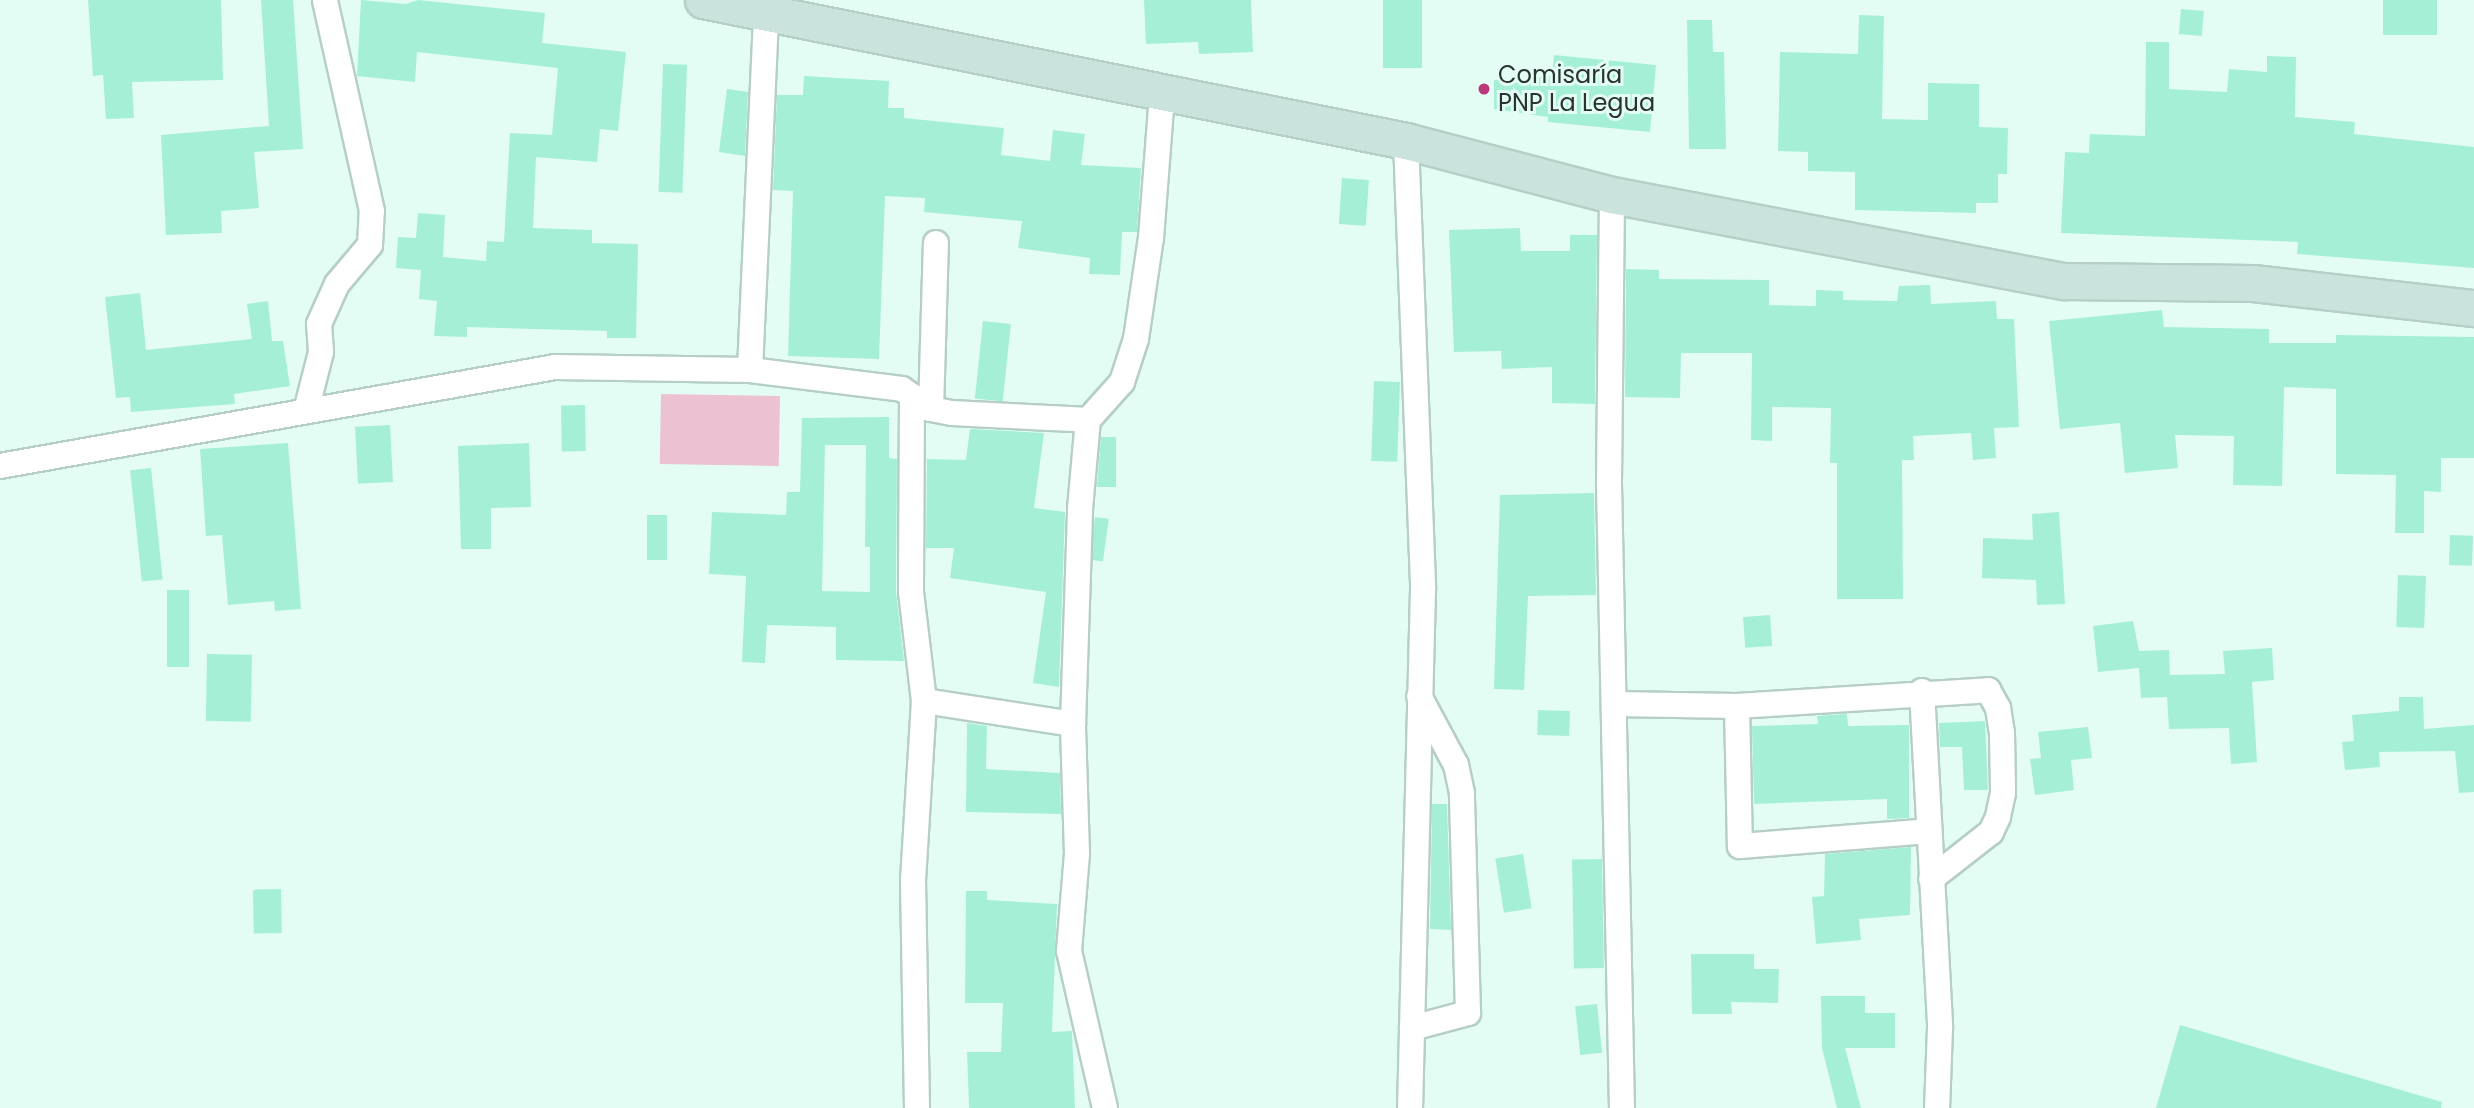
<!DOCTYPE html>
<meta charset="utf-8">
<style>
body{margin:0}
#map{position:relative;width:2474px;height:1108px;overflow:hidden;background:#e3fdf4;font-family:Poppins,sans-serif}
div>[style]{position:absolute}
.green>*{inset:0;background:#ecc1d1;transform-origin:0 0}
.building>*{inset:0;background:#a6efd7;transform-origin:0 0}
.roads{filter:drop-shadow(2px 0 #b6cfc6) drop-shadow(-2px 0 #b6cfc6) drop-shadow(0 2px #b6cfc6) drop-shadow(0 -2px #b6cfc6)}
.minor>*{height:24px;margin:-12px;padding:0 12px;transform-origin:12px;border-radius:12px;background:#fff}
.secondary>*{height:35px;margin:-17.5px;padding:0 17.5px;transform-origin:17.5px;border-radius:17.5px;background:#cae3dc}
.dots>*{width:19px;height:19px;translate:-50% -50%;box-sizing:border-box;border:4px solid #e3fdf4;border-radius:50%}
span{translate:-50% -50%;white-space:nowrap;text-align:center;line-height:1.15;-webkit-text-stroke:6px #e3fdf4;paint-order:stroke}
.poi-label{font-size:24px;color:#293330}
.left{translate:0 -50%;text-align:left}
</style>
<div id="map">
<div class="green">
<i style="left:661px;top:394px;width:119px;height:70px;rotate:1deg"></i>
</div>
<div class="building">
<i style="clip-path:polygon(88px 0,221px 0,223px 80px,132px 82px,134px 118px,106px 119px,103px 75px,93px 76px)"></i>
<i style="clip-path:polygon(261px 0,293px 0,303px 149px,254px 152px,259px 208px,221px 211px,222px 233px,166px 235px,161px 135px,269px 126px)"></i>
<i style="clip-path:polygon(361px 0,406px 4px,418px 0,545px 13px,542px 43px,626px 52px,618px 131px,600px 129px,597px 162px,536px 157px,533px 228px,592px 230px,592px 243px,638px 244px,636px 338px,607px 338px,607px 331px,467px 327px,467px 337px,434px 336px,437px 301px,419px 299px,421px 270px,396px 268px,398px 237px,416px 238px,418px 213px,445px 215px,443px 257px,486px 261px,487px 241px,504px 242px,510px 133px,552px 135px,558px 68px,417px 52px,415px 82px,357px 76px)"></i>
<i style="clip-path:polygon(1144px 0,1251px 0,1253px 52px,1199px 54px,1198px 42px,1146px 44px)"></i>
<i style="left:1383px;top:0;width:39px;height:68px"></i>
<i style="left:2383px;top:0;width:54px;height:35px"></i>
<i style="left:2181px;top:9px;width:23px;height:25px;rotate:5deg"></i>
<i style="clip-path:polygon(1859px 15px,1884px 16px,1882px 119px,1928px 120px,1928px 83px,1979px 84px,1979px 127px,2008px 128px,2007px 174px,1998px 174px,1998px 203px,1976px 203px,1976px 213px,1855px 210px,1855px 172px,1808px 171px,1808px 152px,1778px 151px,1780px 52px,1858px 54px)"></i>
<i style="clip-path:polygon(1687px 20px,1712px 20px,1713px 52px,1724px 52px,1726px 149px,1689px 149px)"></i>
<i style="clip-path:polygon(2146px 42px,2169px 42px,2169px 89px,2227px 92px,2229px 69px,2267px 72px,2267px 56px,2296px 57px,2295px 117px,2355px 122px,2354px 134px,2474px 147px,2474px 268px,2297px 254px,2298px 242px,2061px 233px,2065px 152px,2089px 153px,2090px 134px,2145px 136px)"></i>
<i style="clip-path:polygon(1554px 55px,1656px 65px,1650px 132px,1548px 122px,1548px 117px,1494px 109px,1494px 80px,1552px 76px)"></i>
<i style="left:663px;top:64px;width:24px;height:128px;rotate:2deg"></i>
<i style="clip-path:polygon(804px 76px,889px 81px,888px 108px,904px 108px,904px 118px,1004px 128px,1001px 155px,1050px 161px,1053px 130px,1085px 134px,1081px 165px,1141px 168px,1137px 232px,1122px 232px,1120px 275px,1089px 274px,1090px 258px,1018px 248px,1022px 221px,924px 212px,925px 198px,885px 196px,879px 359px,788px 356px,793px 191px,773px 190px,777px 95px,803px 95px)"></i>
<i style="clip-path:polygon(727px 89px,748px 92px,745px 156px,719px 152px)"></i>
<i style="left:1342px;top:178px;width:27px;height:46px;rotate:4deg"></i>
<i style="clip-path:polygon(1520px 228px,1521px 251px,1570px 251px,1570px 235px,1597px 235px,1595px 404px,1552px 403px,1552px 367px,1502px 369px,1501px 351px,1454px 352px,1449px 230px)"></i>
<i style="clip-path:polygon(1626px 269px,1659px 270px,1659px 279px,1769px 280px,1769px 305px,1816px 306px,1816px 290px,1843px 291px,1843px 300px,1897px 301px,1899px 286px,1930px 285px,1931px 304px,1996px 301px,1997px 319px,2014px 319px,2019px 427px,1994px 428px,1996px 458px,1973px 460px,1971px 433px,1913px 436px,1914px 460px,1902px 460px,1903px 599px,1837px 599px,1837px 463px,1830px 463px,1831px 408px,1772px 407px,1772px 441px,1751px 440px,1752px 353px,1681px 353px,1680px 398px,1625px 397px)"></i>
<i style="clip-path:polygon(140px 293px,146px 350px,252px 339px,247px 304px,268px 301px,272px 341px,283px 341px,290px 386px,234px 394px,235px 404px,131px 412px,130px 397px,116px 398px,105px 297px)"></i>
<i style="clip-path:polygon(2162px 310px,2164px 327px,2269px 329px,2269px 343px,2336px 343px,2336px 335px,2474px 337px,2474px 458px,2441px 458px,2441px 492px,2424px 491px,2424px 533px,2395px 533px,2396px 475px,2336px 474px,2336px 389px,2284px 387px,2282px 486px,2233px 485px,2234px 436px,2175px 435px,2178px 468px,2125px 473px,2120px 423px,2060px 429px,2049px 321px)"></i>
<i style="left:983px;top:321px;width:28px;height:78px;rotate:6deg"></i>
<i style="left:1374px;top:381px;width:26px;height:80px;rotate:2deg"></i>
<i style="left:585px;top:405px;width:46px;height:24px;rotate:89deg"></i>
<i style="clip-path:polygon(evenodd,889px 417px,889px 458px,897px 459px,896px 592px,904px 661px,836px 660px,836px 627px,767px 625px,765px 663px,742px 662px,746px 576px,709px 574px,712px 512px,786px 515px,787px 492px,800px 492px,802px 418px,889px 417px,825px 445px,866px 445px,865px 547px,870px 547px,870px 592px,822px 591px,825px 445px)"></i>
<i style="left:390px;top:425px;width:57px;height:35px;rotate:87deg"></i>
<i style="clip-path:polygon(970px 429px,1044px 433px,1034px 508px,1065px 512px,1059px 687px,1033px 683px,1046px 592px,950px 578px,954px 548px,926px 548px,927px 459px,966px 460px)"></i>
<i style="clip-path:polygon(1101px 437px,1116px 437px,1116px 487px,1097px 487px)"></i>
<i style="clip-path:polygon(288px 443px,301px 609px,275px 611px,274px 601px,228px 605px,222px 535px,206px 536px,200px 449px)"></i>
<i style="clip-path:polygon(529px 443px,531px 507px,491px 508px,491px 549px,461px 549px,458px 446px)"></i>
<i style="left:151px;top:468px;width:112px;height:21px;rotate:84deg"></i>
<i style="clip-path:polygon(1594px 493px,1596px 595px,1528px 596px,1524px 690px,1494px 689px,1500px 495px)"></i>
<i style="clip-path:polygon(2059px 512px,2065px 604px,2037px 605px,2036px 580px,1982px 578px,1983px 538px,2033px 540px,2032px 514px)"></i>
<i style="left:647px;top:515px;width:20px;height:45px"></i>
<i style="left:1095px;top:517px;width:14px;height:43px;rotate:8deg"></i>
<i style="left:2450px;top:535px;width:23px;height:30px;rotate:2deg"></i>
<i style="left:2398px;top:575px;width:28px;height:52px;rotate:2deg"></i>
<i style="left:167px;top:590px;width:22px;height:77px"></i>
<i style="left:1770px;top:615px;width:31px;height:27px;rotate:86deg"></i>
<i style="clip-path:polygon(2133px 621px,2139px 651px,2169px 650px,2170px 675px,2225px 674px,2223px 651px,2272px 648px,2274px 680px,2252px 682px,2257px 762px,2231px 764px,2229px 728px,2169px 729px,2167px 697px,2141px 698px,2139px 668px,2098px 672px,2093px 626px)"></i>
<i style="left:207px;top:654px;width:45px;height:67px;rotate:1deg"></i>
<i style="clip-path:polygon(2399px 697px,2423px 697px,2424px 729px,2474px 725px,2474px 792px,2459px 793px,2455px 751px,2379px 752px,2380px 767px,2345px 770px,2342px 742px,2354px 741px,2352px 715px,2399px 711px)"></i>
<i style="left:1538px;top:710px;width:32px;height:25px;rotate:2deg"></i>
<i style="clip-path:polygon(1847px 714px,1848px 726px,1909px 725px,1909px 818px,1887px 819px,1887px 799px,1754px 804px,1752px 726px,1818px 724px,1817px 716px)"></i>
<i style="clip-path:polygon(1985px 721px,1988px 790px,1964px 790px,1962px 747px,1940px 747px,1939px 723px)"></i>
<i style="clip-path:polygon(967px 723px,987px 726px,986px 769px,1060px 773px,1061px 814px,966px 812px)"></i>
<i style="clip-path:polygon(2088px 727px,2092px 758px,2071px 760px,2074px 790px,2035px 795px,2030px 759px,2041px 758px,2038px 732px)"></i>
<i style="clip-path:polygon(1432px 804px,1447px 804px,1451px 930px,1430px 929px)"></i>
<i style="clip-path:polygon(1911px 847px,1910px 915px,1859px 919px,1861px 940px,1816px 944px,1812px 897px,1824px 896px,1825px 854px)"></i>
<i style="left:1523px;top:854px;width:55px;height:28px;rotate:81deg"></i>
<i style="left:1602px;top:859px;width:109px;height:30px;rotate:89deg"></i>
<i style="left:281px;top:889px;width:44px;height:28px;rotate:89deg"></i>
<i style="clip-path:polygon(966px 891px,987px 891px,987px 900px,1057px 904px,1052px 1032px,1072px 1031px,1075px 1108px,969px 1108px,967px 1052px,1001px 1052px,1003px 1003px,965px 1003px)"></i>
<i style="clip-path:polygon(1691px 954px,1754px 954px,1754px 969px,1779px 969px,1778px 1003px,1731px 1002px,1732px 1014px,1692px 1014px)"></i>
<i style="clip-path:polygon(1821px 996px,1865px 996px,1865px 1013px,1895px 1013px,1895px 1048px,1845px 1048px,1861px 1108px,1837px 1108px,1822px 1048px)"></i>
<i style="left:1597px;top:1004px;width:49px;height:22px;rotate:84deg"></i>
<i style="clip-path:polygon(2180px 1025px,2442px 1102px,2441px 1108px,2156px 1108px)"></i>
</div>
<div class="roads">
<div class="minor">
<i style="left:1406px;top:141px;width:448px;rotate:87.8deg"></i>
<i style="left:1423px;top:589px;width:519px;rotate:91.43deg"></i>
<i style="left:1612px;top:195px;width:289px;rotate:90.6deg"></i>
<i style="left:1609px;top:484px;width:624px;rotate:88.81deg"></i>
<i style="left:750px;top:370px;width:357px;rotate:-87.4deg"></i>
<i style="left:912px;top:396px;width:196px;rotate:90.3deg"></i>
<i style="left:911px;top:592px;width:110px;rotate:83.2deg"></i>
<i style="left:924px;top:701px;width:179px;rotate:93.5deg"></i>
<i style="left:913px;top:880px;width:228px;rotate:89deg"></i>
<i style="left:931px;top:409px;width:166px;rotate:-88.3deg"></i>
<i style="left:306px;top:411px;width:61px;rotate:-75.7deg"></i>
<i style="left:321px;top:352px;width:28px;rotate:-94deg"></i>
<i style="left:319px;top:324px;width:44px;rotate:-65.8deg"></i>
<i style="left:337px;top:284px;width:51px;rotate:-49.8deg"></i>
<i style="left:370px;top:245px;width:34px;rotate:-87deg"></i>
<i style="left:372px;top:211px;width:216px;rotate:-102.6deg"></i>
<i style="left:0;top:466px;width:564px;rotate:-10.11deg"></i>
<i style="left:555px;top:367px;width:195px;rotate:0.9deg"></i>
<i style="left:750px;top:370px;width:153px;rotate:7.1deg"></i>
<i style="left:902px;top:389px;width:35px;rotate:35deg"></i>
<i style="left:931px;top:409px;width:21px;rotate:11deg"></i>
<i style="left:952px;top:413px;width:136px;rotate:2.9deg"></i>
<i style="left:1922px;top:691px;width:337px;rotate:86.9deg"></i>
<i style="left:1940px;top:1028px;width:80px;rotate:92.1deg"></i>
<i style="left:924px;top:701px;width:151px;rotate:8.8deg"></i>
<i style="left:1614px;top:704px;width:123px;rotate:0.9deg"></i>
<i style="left:1737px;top:706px;width:252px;rotate:-3.6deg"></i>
<i style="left:1988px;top:690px;width:21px;rotate:61deg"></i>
<i style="left:1998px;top:708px;width:25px;rotate:81deg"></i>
<i style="left:2002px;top:733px;width:60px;rotate:89deg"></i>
<i style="left:2003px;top:793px;width:25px;rotate:102deg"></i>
<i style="left:1998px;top:817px;width:17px;rotate:115deg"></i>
<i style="left:1991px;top:832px;width:76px;rotate:141.9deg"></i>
<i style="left:1737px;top:706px;width:140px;rotate:88.8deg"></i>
<i style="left:1740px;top:846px;width:190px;rotate:-4.5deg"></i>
<i style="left:1412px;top:1028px;width:58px;rotate:-15deg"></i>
<i style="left:1468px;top:1013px;width:220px;rotate:-91.6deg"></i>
<i style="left:1462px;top:793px;width:29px;rotate:-102deg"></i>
<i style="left:1456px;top:765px;width:78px;rotate:-118.2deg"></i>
<i style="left:1105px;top:1108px;width:161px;rotate:-102.9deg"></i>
<i style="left:1069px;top:951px;width:97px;rotate:-85.3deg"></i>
<i style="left:1077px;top:854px;width:130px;rotate:-91.8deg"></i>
<i style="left:1073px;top:724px;width:215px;rotate:-88.1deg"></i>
<i style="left:1080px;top:509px;width:89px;rotate:-84.9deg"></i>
<i style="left:1088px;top:420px;width:51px;rotate:-48.2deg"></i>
<i style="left:1122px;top:382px;width:45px;rotate:-72deg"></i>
<i style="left:1136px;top:339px;width:102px;rotate:-81.6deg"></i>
<i style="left:1151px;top:238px;width:143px;rotate:-85.6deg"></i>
</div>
<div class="secondary">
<i style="left:703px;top:0;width:717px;rotate:11.34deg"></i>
<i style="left:1406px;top:141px;width:213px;rotate:14.7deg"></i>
<i style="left:1612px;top:195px;width:460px;rotate:10.8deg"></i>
<i style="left:2064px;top:281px;width:189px;rotate:0.6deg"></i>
<i style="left:2253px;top:283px;width:222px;rotate:6.5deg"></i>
</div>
</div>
<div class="dots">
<i style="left:1484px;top:89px;background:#bd387b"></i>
</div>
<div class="poi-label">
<span class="left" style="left:1498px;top:89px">Comisaría<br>PNP La Legua</span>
</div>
</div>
